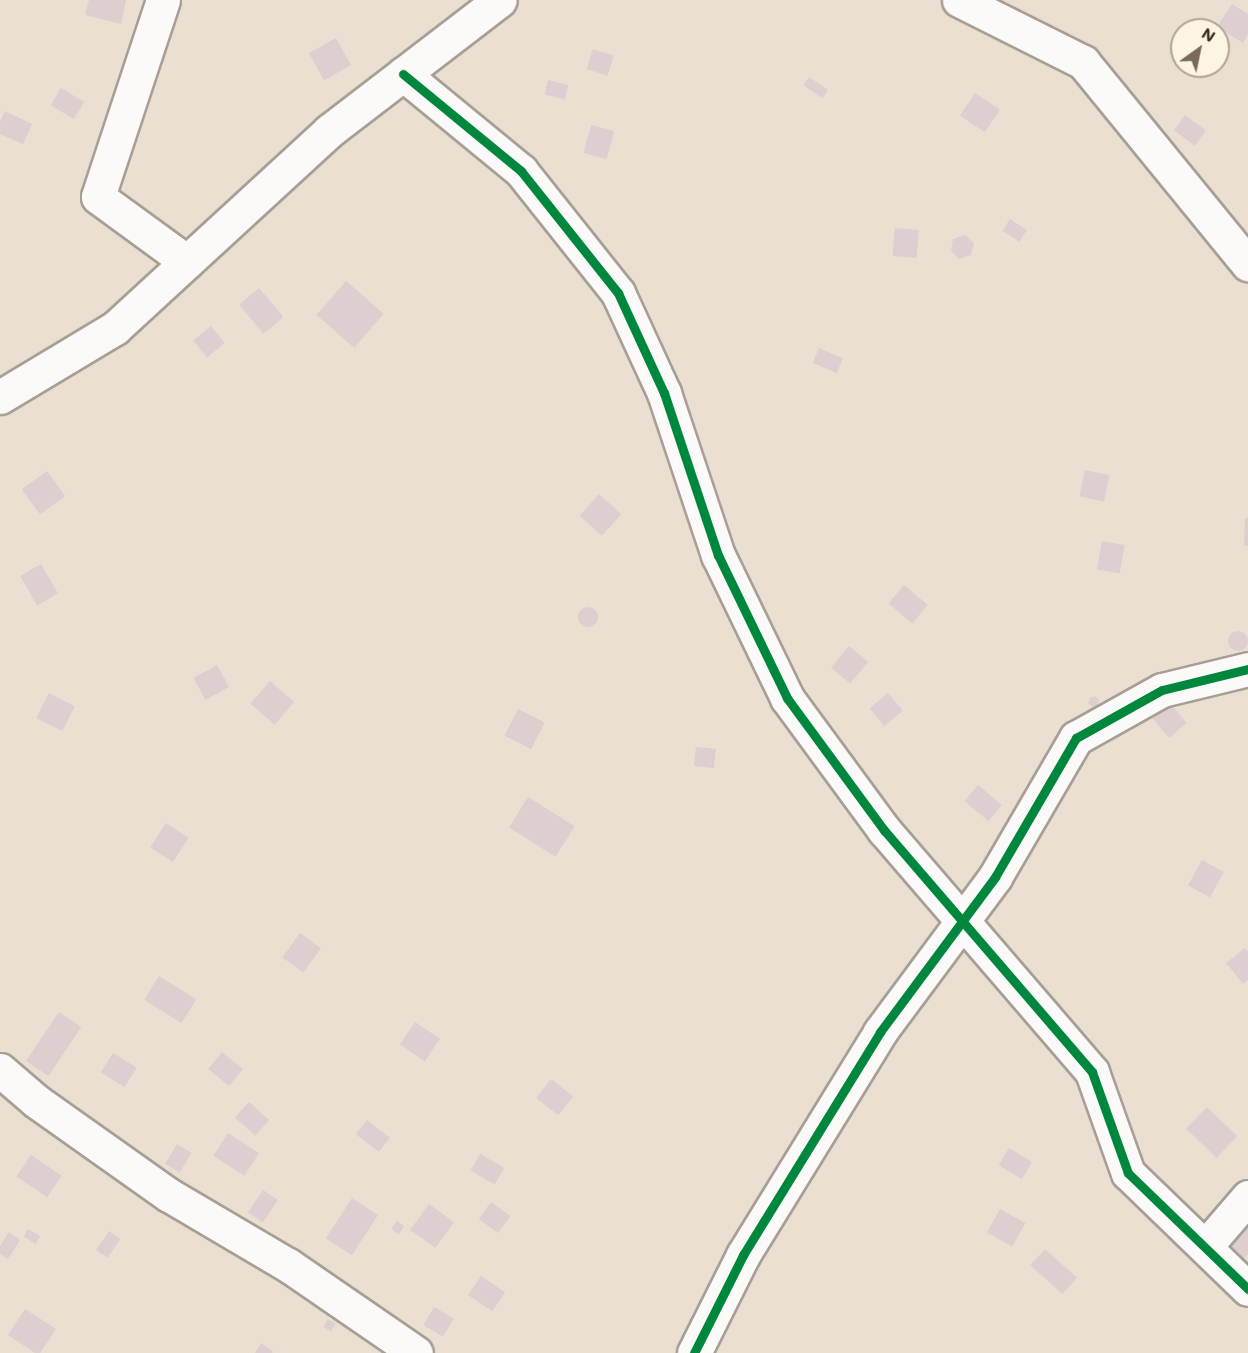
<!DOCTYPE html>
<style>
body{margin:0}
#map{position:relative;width:1248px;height:1353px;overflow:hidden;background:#eadfd0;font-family:Mali,sans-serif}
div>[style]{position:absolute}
.building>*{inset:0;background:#deced0;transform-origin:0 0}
.round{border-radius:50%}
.roads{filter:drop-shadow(2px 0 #a79f95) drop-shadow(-2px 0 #a79f95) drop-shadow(0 2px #a79f95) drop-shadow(0 -2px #a79f95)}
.minor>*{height:33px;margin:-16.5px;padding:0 16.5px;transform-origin:16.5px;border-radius:16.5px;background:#fcfaf8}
.cycleway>*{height:9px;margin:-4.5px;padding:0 4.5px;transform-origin:4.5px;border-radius:4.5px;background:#00873e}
span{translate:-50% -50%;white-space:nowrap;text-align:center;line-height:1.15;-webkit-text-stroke:4.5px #fcf5e5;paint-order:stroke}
.north{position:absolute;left:1170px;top:18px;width:60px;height:60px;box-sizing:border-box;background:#fcf5e5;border:2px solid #afa495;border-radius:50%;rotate:33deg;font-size:16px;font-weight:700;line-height:24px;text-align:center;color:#3b2a1e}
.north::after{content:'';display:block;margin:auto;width:21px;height:27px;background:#78695c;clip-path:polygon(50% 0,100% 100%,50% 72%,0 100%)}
</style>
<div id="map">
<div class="building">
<i style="clip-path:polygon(89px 0,126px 0,121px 24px,85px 15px)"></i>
<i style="clip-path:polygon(1232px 4px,1248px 14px,1248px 34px,1243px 43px,1217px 27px)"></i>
<i style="left:336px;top:38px;width:31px;height:31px;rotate:61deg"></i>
<i style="left:593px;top:49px;width:22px;height:21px;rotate:18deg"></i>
<i style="left:809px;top:77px;width:23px;height:10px;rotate:34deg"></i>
<i style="left:548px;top:80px;width:21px;height:15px;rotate:14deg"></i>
<i style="left:61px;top:88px;width:27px;height:20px;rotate:31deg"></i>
<i style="left:975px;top:93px;width:30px;height:27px;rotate:34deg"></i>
<i style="clip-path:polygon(5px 111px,32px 124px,23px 144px,0 134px,0 121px)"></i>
<i style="left:1185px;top:115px;width:26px;height:19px;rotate:36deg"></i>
<i style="left:591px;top:125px;width:24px;height:29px;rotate:15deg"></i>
<i style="left:1010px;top:219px;width:20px;height:14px;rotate:33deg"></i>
<i style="left:895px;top:228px;width:24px;height:28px;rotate:5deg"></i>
<i style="clip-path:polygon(965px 235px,974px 243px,971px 255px,959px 259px,951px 250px,953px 239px)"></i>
<i style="left:346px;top:281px;width:50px;height:45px;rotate:41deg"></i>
<i style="left:259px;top:288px;width:38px;height:26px;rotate:50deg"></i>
<i style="left:211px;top:326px;width:22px;height:23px;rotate:51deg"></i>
<i style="left:819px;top:348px;width:26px;height:16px;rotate:23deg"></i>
<i style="left:1085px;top:470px;width:25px;height:27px;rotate:12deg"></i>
<i style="left:47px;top:471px;width:31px;height:31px;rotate:54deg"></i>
<i style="left:599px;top:494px;width:30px;height:29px;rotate:42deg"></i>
<i style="clip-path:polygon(1245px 518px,1248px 518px,1248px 546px,1244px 546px)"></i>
<i style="left:1102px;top:541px;width:23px;height:29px;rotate:10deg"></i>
<i style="left:41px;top:564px;width:34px;height:24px;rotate:60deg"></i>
<i style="left:904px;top:585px;width:31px;height:24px;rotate:40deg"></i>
<i class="round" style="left:578px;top:607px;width:20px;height:20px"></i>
<i class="round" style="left:1228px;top:631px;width:20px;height:20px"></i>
<i style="left:849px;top:646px;width:25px;height:28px;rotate:40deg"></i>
<i style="left:217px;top:665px;width:25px;height:27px;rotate:61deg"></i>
<i style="left:270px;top:681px;width:32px;height:30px;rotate:41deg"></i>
<i style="left:49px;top:693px;width:29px;height:28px;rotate:27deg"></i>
<i style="left:888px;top:693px;width:23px;height:24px;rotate:50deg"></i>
<i style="clip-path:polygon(1095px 696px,1099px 700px,1098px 705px,1093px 707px,1088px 703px,1090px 698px)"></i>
<i style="left:1167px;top:700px;width:30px;height:23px;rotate:49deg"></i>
<i style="left:518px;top:709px;width:30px;height:30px;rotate:27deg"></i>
<i style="left:696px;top:747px;width:20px;height:19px;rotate:6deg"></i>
<i style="left:978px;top:785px;width:31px;height:21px;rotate:40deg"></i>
<i style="left:528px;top:797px;width:55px;height:36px;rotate:32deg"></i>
<i style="left:166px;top:823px;width:27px;height:29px;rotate:33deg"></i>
<i style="left:1202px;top:860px;width:25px;height:29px;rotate:29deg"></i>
<i style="left:300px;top:933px;width:26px;height:30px;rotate:36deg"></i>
<i style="clip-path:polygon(1245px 948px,1248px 952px,1248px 980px,1243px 984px,1226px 963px)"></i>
<i style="left:159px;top:976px;width:44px;height:28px;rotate:32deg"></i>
<i style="left:59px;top:1012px;width:27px;height:59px;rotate:34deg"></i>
<i style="left:415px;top:1022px;width:30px;height:27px;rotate:34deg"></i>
<i style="left:222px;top:1052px;width:27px;height:22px;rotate:39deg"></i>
<i style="left:113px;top:1053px;width:28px;height:23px;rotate:32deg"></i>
<i style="left:551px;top:1079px;width:28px;height:24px;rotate:38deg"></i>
<i style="left:249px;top:1102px;width:27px;height:21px;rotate:42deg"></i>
<i style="left:1207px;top:1107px;width:42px;height:30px;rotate:44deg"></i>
<i style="left:367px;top:1120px;width:29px;height:18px;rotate:38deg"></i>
<i style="left:228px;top:1133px;width:37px;height:27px;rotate:33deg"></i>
<i style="left:177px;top:1144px;width:17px;height:23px;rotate:31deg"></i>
<i style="left:1009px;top:1148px;width:27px;height:20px;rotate:31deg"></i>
<i style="left:480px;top:1154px;width:28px;height:19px;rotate:30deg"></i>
<i style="left:31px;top:1155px;width:37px;height:26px;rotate:34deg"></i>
<i style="left:263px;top:1190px;width:18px;height:27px;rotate:34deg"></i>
<i style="left:352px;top:1198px;width:31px;height:48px;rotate:33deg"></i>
<i style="left:491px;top:1202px;width:24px;height:21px;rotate:36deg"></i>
<i style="left:429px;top:1204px;width:31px;height:32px;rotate:36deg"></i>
<i style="left:1000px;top:1209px;width:29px;height:27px;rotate:29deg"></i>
<i style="left:397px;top:1221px;width:9px;height:10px;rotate:36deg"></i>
<i style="clip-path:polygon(1248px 1222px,1248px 1254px,1243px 1259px,1226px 1242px)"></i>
<i style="left:28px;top:1229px;width:14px;height:9px;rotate:30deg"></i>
<i style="left:109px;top:1231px;width:14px;height:23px;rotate:34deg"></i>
<i style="clip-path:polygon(9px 1232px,20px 1240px,8px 1259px,0 1254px,0 1246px)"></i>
<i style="left:1045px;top:1249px;width:43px;height:22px;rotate:42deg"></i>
<i style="left:481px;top:1276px;width:29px;height:23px;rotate:34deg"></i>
<i style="left:434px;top:1307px;width:23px;height:21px;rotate:31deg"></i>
<i style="clip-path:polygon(25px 1309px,56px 1329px,40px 1353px,35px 1353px,8px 1335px)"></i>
<i style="left:328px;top:1319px;width:9px;height:9px;rotate:32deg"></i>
<i style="clip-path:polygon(261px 1343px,273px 1351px,272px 1353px,255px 1353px)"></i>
</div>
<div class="roads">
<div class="minor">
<i style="left:163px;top:0;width:207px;rotate:108.3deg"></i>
<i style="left:98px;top:197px;width:110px;rotate:36.1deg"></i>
<i style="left:959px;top:0;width:139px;rotate:26.6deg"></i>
<i style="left:1083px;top:62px;width:261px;rotate:50.8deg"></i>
<i style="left:403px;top:74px;width:153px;rotate:39.4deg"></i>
<i style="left:521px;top:171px;width:156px;rotate:51.5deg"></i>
<i style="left:618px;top:293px;width:110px;rotate:65.3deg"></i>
<i style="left:664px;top:393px;width:171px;rotate:71.6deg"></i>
<i style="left:718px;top:555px;width:159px;rotate:64.2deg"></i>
<i style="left:787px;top:698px;width:164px;rotate:53.7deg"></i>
<i style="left:884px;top:830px;width:319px;rotate:49.3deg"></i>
<i style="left:1092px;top:1072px;width:107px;rotate:70.4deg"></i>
<i style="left:1128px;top:1173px;width:167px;rotate:44deg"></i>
<i style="left:0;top:397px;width:134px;rotate:-31deg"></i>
<i style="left:115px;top:328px;width:291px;rotate:-42.6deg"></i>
<i style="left:329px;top:131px;width:215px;rotate:-37.5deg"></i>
<i style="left:0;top:1070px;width:48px;rotate:40.7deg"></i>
<i style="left:36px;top:1101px;width:163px;rotate:35.3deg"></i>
<i style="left:169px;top:1195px;width:138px;rotate:30.5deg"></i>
<i style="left:288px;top:1265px;width:155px;rotate:34.5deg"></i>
<i style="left:1205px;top:1247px;width:66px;rotate:-49.3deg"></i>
<i style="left:694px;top:1353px;width:110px;rotate:-63.4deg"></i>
<i style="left:743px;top:1255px;width:262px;rotate:-58.4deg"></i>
<i style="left:880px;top:1032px;width:193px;rotate:-53.4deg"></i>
<i style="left:995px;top:877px;width:161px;rotate:-59.8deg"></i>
<i style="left:1076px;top:738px;width:98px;rotate:-29.2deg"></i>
<i style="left:1162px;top:690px;width:89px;rotate:-13.7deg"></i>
</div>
</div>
<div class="cycleway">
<i style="left:403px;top:74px;width:153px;rotate:39.4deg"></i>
<i style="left:521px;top:171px;width:156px;rotate:51.5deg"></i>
<i style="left:618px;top:293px;width:110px;rotate:65.3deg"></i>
<i style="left:664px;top:393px;width:171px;rotate:71.6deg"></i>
<i style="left:718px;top:555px;width:159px;rotate:64.2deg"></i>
<i style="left:787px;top:698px;width:164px;rotate:53.7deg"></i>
<i style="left:884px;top:830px;width:319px;rotate:49.3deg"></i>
<i style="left:1092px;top:1072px;width:107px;rotate:70.4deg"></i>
<i style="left:1128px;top:1173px;width:167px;rotate:44deg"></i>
<i style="left:694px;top:1353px;width:110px;rotate:-63.4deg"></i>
<i style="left:743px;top:1255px;width:262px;rotate:-58.4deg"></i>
<i style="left:880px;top:1032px;width:193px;rotate:-53.4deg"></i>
<i style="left:995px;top:877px;width:161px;rotate:-59.8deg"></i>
<i style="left:1076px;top:738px;width:98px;rotate:-29.2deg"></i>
<i style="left:1162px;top:690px;width:89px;rotate:-13.7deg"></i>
</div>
<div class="north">N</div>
</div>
